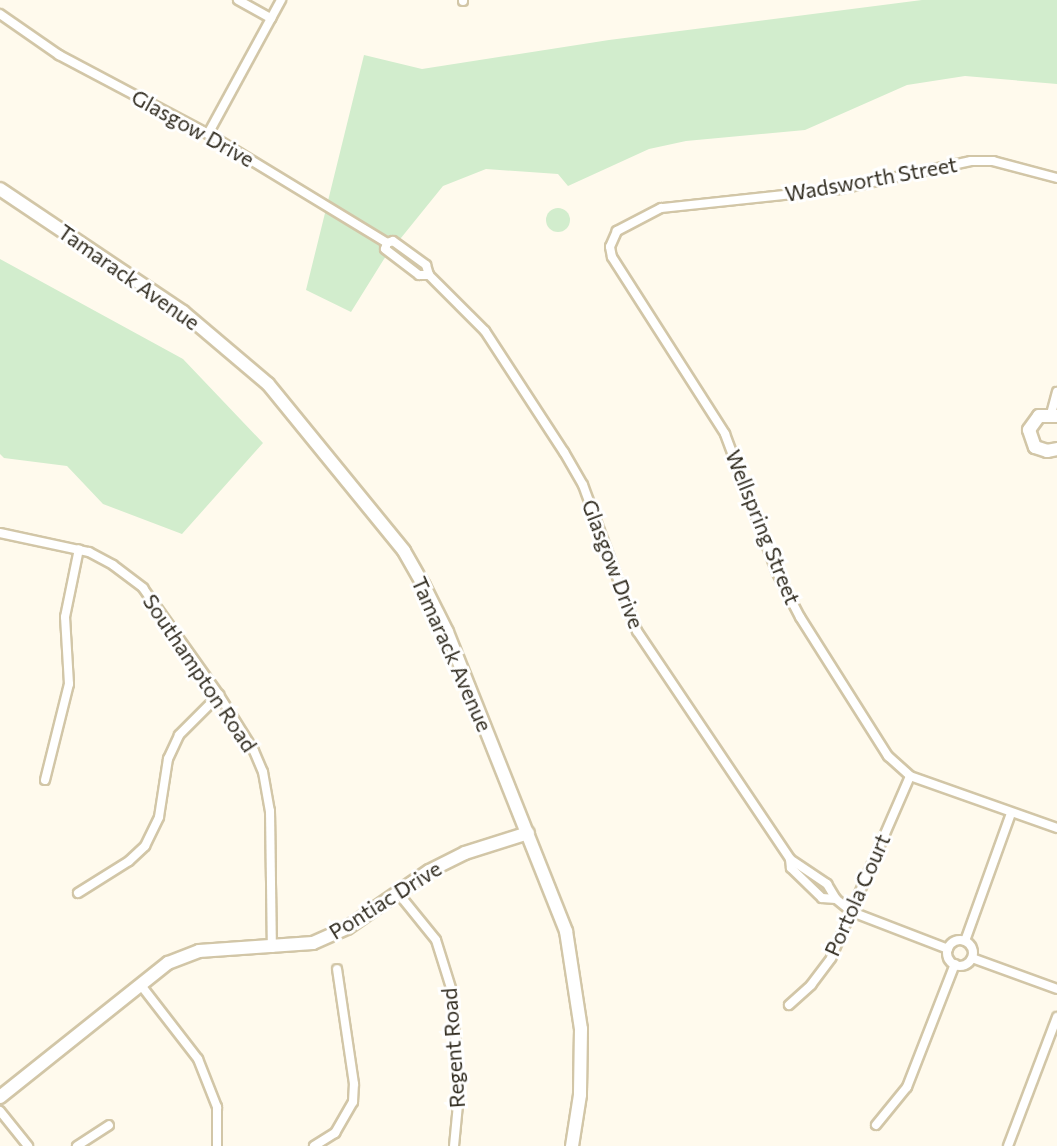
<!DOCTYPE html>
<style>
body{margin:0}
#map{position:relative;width:1057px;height:1146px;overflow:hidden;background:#fffaed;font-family:Commissioner,sans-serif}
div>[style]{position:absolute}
.green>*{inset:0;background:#d2edcd}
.round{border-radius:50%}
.roads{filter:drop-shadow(2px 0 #d2c6a7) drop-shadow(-2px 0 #d2c6a7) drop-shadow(0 2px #d2c6a7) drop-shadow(0 -2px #d2c6a7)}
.street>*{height:8px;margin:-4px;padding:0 4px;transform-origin:4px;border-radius:4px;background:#fff}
.street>.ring{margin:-4px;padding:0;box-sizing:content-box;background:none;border:8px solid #fff;border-radius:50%}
.secondary>*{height:12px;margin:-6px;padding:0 6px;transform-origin:6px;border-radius:6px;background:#fff}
span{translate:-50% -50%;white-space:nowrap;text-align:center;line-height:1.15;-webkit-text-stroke:6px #fff;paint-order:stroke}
.street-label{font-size:21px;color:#312c20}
</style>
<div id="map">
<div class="green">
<i style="clip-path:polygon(922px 0,1057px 0,1057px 84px,965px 76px,907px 85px,805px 130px,686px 141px,649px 149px,568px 186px,558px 174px,486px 169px,443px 186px,384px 259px,351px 312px,306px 290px,364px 55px,422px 69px,609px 40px)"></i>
<i class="round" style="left:546px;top:208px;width:24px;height:24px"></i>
<i style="clip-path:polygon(0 259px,183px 359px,263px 443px,182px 534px,103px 504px,67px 466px,4px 458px,0 454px)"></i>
</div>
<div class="roads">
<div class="street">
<i style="left:238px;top:0;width:38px;rotate:29deg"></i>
<i style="left:463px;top:1px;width:1px;rotate:-90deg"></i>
<i style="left:0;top:14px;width:72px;rotate:34.8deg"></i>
<i style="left:59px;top:55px;width:169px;rotate:27.9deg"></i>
<i style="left:208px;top:134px;width:210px;rotate:31.3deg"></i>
<i style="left:387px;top:243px;width:6px;rotate:-18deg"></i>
<i style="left:393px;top:241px;width:41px;rotate:36deg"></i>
<i style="left:426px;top:265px;width:10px;rotate:73deg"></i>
<i style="left:429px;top:275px;width:79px;rotate:45deg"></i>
<i style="left:485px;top:331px;width:145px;rotate:56.9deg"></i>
<i style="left:564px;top:452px;width:38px;rotate:60deg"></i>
<i style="left:583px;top:485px;width:156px;rotate:69.7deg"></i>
<i style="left:637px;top:631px;width:275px;rotate:56.1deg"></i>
<i style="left:790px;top:859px;width:9px;rotate:84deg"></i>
<i style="left:791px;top:868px;width:43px;rotate:44.1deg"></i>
<i style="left:822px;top:898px;width:14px;rotate:4deg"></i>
<i style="left:836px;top:899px;width:21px;rotate:39deg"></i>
<i style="left:852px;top:912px;width:103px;rotate:21.1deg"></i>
<i style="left:208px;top:134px;width:153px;rotate:-61.4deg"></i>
<i style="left:1057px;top:178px;width:66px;rotate:-165.1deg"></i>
<i style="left:993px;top:161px;width:22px;rotate:180deg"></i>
<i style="left:971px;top:161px;width:134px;rotate:167.9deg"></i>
<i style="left:840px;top:189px;width:180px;rotate:173.9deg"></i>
<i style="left:661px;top:208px;width:50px;rotate:152.4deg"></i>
<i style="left:617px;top:231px;width:17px;rotate:114deg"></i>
<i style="left:610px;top:247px;width:10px;rotate:79deg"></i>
<i style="left:612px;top:257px;width:210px;rotate:57.4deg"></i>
<i style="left:725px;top:434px;width:148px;rotate:69.5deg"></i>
<i style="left:777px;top:573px;width:50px;rotate:62.4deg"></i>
<i style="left:800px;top:617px;width:165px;rotate:57.7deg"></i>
<i style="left:888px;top:756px;width:30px;rotate:42deg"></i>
<i style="left:910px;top:776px;width:156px;rotate:19.5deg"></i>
<i style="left:387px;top:243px;width:6px;rotate:108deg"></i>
<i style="left:385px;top:249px;width:43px;rotate:37.4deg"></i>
<i style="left:419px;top:275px;width:10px"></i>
<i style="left:1051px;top:414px;width:23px;rotate:-75deg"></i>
<i style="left:0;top:533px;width:91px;rotate:12.1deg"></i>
<i style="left:89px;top:552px;width:27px;rotate:28deg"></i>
<i style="left:113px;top:565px;width:38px;rotate:37deg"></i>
<i style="left:143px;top:588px;width:131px;rotate:54.6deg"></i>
<i style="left:219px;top:695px;width:66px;rotate:58deg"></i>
<i style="left:254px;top:751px;width:23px;rotate:67deg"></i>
<i style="left:263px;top:772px;width:40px;rotate:80deg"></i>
<i style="left:270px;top:811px;width:137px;rotate:89.2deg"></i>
<i style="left:45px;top:780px;width:99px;rotate:-76deg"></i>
<i style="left:69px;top:684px;width:67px;rotate:-93.4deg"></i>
<i style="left:65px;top:617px;width:69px;rotate:-78.4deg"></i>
<i style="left:790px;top:859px;width:45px;rotate:34deg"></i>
<i style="left:827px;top:884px;width:17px;rotate:59deg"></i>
<i style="left:78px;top:893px;width:60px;rotate:-32.1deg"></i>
<i style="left:129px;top:861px;width:22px;rotate:-43deg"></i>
<i style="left:145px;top:846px;width:32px;rotate:-64deg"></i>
<i style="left:159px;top:817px;width:59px;rotate:-81.2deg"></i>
<i style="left:168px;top:759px;width:26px;rotate:-65deg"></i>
<i style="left:179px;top:735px;width:57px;rotate:-45deg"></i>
<i style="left:398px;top:893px;width:60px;rotate:51deg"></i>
<i style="left:436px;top:940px;width:53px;rotate:72.6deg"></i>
<i style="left:452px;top:991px;width:103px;rotate:86.1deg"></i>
<i style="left:459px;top:1094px;width:52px;rotate:95.5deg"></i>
<i class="ring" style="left:947px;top:940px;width:18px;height:18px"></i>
<i style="left:965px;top:941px;width:136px;rotate:-70.2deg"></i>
<i style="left:972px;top:958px;width:90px;rotate:20deg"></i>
<i style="left:140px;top:984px;width:95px;rotate:52.3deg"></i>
<i style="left:198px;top:1059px;width:52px;rotate:68.4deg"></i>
<i style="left:217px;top:1107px;width:39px;rotate:90deg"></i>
<i style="left:789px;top:1005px;width:30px;rotate:-42deg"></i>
<i style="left:811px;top:985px;width:34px;rotate:-53deg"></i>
<i style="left:831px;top:958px;width:198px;rotate:-66.5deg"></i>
<i style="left:0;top:1111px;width:45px;rotate:51.3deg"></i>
<i style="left:876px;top:1125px;width:49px;rotate:-50.8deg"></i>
<i style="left:907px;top:1087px;width:132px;rotate:-68.7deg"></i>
<i style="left:77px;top:1146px;width:38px;rotate:-33deg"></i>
<i style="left:314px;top:1146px;width:25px;rotate:-32deg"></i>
<i style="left:335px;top:1133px;width:36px;rotate:-60deg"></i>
<i style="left:353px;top:1102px;width:18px;rotate:-87deg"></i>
<i style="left:354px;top:1084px;width:116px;rotate:-98.4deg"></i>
<i style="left:1008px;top:1146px;width:138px;rotate:-69.2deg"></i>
</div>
<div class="secondary">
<i style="left:0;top:189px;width:220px;rotate:33.9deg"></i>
<i style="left:183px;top:312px;width:111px;rotate:40.3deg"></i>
<i style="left:268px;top:384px;width:215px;rotate:50.8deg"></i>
<i style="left:404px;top:551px;width:40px;rotate:60.3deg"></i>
<i style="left:424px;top:586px;width:51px;rotate:63.4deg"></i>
<i style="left:447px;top:632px;width:322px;rotate:68.3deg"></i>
<i style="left:566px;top:931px;width:99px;rotate:81.3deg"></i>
<i style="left:581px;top:1029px;width:66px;rotate:90.9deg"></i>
<i style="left:580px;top:1095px;width:52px;rotate:98.9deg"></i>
<i style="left:1057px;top:416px;width:18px;rotate:180deg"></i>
<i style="left:1039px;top:416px;width:17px;rotate:126deg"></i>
<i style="left:1029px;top:430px;width:18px;rotate:71deg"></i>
<i style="left:1035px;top:447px;width:13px;rotate:18deg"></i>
<i style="left:1047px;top:451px;width:10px;rotate:-11deg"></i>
<i style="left:0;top:1097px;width:215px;rotate:-38.6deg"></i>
<i style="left:168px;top:963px;width:33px;rotate:-21deg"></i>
<i style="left:199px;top:951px;width:114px;rotate:-4deg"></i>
<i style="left:313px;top:943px;width:37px;rotate:-24deg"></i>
<i style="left:347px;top:928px;width:100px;rotate:-34.8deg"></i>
<i style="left:429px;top:871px;width:40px;rotate:-26.6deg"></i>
<i style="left:465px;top:853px;width:66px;rotate:-17.6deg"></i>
</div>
</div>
<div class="street-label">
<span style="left:193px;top:128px;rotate:29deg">Glasgow Drive</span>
<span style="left:871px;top:179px;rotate:-10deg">Wadsworth Street</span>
<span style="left:129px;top:277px;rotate:35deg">Tamarack Avenue</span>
<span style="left:763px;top:527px;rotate:68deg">Wellspring Street</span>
<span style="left:613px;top:564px;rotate:69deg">Glasgow Drive</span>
<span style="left:452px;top:654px;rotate:66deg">Tamarack Avenue</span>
<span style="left:200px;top:673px;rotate:56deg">Southampton Road</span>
<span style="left:857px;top:895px;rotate:-66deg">Portola Court</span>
<span style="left:385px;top:900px;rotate:-32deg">Pontiac Drive</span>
<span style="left:453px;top:1048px;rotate:-94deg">Regent Road</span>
</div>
</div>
